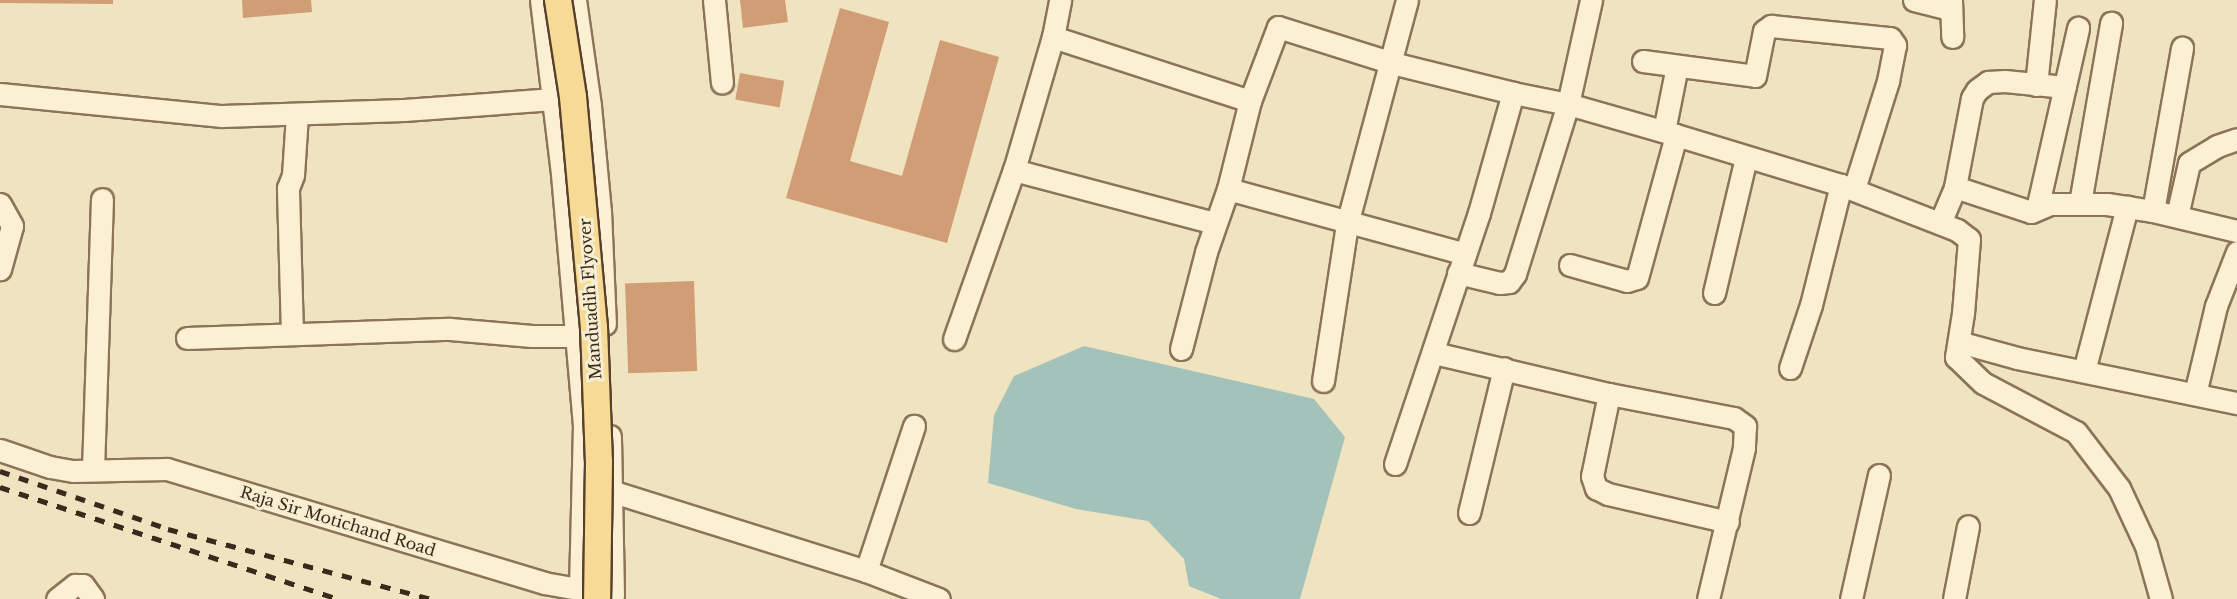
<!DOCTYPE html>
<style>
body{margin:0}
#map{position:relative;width:2237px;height:599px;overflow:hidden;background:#f0e3c0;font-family:"Libre Baskerville",serif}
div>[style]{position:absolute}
.water>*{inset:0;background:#a3c2ba}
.building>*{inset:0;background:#d19d74;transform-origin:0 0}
.roads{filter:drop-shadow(2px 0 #8b7457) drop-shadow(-2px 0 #8b7457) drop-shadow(0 2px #8b7457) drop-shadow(0 -2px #8b7457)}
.minor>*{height:21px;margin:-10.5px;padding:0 10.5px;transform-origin:10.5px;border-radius:10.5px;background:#fbf0d4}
.rail>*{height:4.5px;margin-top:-2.25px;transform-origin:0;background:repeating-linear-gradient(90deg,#392b1c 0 10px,transparent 0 20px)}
.bridges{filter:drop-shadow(2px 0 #58412c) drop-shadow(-2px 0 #58412c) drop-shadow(0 2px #58412c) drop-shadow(0 -2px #58412c)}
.major-bridge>*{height:26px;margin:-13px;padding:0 13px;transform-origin:13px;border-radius:13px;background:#f6da95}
span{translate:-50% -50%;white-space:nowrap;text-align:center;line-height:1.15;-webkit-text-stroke:6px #f7edd0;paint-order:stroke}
.street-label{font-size:16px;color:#392b1c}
</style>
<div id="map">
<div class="water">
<i style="clip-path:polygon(1084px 346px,1314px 399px,1345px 437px,1300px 599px,1221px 599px,1189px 586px,1184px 559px,1148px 521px,1076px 509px,988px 483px,994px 415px,1014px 376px)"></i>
</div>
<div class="building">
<i style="clip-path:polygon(0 0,113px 0,113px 4px,0 3px)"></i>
<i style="clip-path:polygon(242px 0,311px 0,312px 12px,243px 18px)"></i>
<i style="clip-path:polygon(740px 0,785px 0,788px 22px,743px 28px)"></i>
<i style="clip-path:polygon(840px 8px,889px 22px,850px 161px,902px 176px,940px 40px,999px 57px,947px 243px,786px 198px)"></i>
<i style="left:740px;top:73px;width:45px;height:27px;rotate:10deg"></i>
<i style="left:694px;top:281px;width:90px;height:69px;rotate:88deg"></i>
</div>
<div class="roads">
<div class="minor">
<i style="left:541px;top:0;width:175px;rotate:83.1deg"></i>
<i style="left:562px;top:174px;width:252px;rotate:85deg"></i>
<i style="left:584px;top:425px;width:167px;rotate:91.4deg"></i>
<i style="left:575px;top:0;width:107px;rotate:81.9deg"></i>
<i style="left:590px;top:106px;width:105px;rotate:84.6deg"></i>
<i style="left:600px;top:211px;width:113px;rotate:87.5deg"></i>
<i style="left:714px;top:0;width:83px;rotate:84.5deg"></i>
<i style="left:1914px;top:0;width:38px;rotate:14deg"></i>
<i style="left:1951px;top:0;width:37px;rotate:88deg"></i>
<i style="left:1053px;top:37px;width:38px;rotate:-79deg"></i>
<i style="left:1643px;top:61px;width:113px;rotate:7.6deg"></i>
<i style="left:1755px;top:76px;width:46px;rotate:-78.7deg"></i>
<i style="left:1764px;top:31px;width:9px;rotate:-36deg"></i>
<i style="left:1771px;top:26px;width:120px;rotate:5.8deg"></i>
<i style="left:1890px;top:38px;width:9px;rotate:54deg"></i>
<i style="left:1895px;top:45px;width:37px;rotate:101deg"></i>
<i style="left:1888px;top:81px;width:113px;rotate:107.5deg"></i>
<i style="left:2036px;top:85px;width:85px;rotate:-84deg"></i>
<i style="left:0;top:94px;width:223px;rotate:5.7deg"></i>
<i style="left:222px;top:116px;width:182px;rotate:-1.9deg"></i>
<i style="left:404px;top:110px;width:150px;rotate:-4.2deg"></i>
<i style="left:1664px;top:131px;width:66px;rotate:-78.7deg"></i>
<i style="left:1014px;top:170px;width:208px;rotate:14.8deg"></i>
<i style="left:1955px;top:187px;width:80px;rotate:18.2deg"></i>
<i style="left:2031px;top:212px;width:21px;rotate:-23deg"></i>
<i style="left:2050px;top:204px;width:57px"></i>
<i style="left:2107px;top:204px;width:47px;rotate:8.7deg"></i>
<i style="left:2153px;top:211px;width:86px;rotate:13.4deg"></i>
<i style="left:1228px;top:189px;width:246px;rotate:15.3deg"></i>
<i style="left:2080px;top:203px;width:183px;rotate:-80.2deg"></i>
<i style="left:0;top:204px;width:25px;rotate:61deg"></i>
<i style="left:12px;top:226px;width:45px;rotate:105.6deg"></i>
<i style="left:2037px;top:209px;width:186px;rotate:-77.2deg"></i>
<i style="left:2153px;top:211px;width:166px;rotate:-79.9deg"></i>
<i style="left:2177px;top:216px;width:54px;rotate:-77.2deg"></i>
<i style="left:2189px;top:163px;width:33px;rotate:-31deg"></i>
<i style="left:2217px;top:146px;width:21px;rotate:-19deg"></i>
<i style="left:1940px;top:223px;width:39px;rotate:-67deg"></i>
<i style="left:1955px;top:187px;width:91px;rotate:-79.2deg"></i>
<i style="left:1972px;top:98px;width:9px;rotate:-58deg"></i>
<i style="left:1977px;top:90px;width:14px;rotate:-36deg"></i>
<i style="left:1988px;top:82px;width:17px;rotate:-3deg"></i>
<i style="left:2005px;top:81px;width:60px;rotate:5.7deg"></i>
<i style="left:1570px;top:265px;width:59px;rotate:15.7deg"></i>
<i style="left:1627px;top:281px;width:10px;rotate:-17deg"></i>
<i style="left:1637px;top:278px;width:148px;rotate:-74.7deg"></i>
<i style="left:1458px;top:273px;width:43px;rotate:13.4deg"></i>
<i style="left:1500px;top:283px;width:9px;rotate:-6deg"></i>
<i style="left:1509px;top:282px;width:10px;rotate:-53deg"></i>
<i style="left:1515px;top:274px;width:178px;rotate:-72.7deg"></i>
<i style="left:1568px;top:104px;width:107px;rotate:-77.5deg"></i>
<i style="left:1714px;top:293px;width:139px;rotate:-76.7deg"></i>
<i style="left:292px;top:334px;width:146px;rotate:-91.6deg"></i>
<i style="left:288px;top:188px;width:14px;rotate:-69deg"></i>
<i style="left:293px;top:175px;width:61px;rotate:-86.2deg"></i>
<i style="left:187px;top:338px;width:263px;rotate:-2deg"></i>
<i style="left:450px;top:329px;width:82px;rotate:4.9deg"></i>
<i style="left:532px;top:336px;width:45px"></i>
<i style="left:954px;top:339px;width:179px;rotate:-70.5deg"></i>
<i style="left:1014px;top:170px;width:139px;rotate:-73.7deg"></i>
<i style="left:1053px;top:37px;width:207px;rotate:18deg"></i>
<i style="left:1959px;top:342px;width:60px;rotate:15.4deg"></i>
<i style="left:2017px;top:358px;width:225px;rotate:11.6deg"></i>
<i style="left:1181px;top:349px;width:100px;rotate:-75.5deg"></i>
<i style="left:1206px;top:252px;width:67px;rotate:-70.8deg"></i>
<i style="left:1228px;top:189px;width:91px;rotate:-76deg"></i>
<i style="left:1250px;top:101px;width:79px;rotate:-69.3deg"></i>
<i style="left:1278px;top:27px;width:120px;rotate:17.5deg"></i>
<i style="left:1392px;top:63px;width:125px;rotate:13.9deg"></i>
<i style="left:1513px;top:93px;width:56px;rotate:11.3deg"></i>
<i style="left:1568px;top:104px;width:112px;rotate:16deg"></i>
<i style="left:1676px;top:135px;width:172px;rotate:16.9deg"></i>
<i style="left:1841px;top:185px;width:124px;rotate:21.2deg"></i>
<i style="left:1957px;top:230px;width:15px;rotate:37deg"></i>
<i style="left:1969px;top:239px;width:74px;rotate:94.6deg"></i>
<i style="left:1963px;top:313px;width:45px;rotate:99deg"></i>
<i style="left:1956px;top:357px;width:37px;rotate:44deg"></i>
<i style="left:1983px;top:383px;width:105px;rotate:27.8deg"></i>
<i style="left:2076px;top:432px;width:71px;rotate:52.5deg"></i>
<i style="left:2119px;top:488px;width:64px;rotate:65deg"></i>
<i style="left:2146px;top:546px;width:55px;rotate:74.2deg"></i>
<i style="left:1434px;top:353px;width:180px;rotate:13.2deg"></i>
<i style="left:1609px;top:394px;width:127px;rotate:10.9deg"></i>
<i style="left:1734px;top:418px;width:14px;rotate:36deg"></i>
<i style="left:1745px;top:426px;width:22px;rotate:93deg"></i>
<i style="left:1744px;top:448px;width:155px;rotate:103.4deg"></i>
<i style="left:1790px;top:368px;width:66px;rotate:-71.6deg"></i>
<i style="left:1811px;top:305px;width:124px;rotate:-76deg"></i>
<i style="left:2084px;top:371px;width:170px;rotate:-75.3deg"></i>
<i style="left:1323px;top:381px;width:159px;rotate:-81.3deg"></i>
<i style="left:1347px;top:224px;width:232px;rotate:-75deg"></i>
<i style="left:1609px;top:394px;width:84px;rotate:101.7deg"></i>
<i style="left:1592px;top:476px;width:13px;rotate:72deg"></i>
<i style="left:1596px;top:488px;width:13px;rotate:27deg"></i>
<i style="left:1608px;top:494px;width:123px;rotate:13.1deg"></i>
<i style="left:2195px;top:394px;width:90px;rotate:-76.6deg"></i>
<i style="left:2216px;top:306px;width:58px;rotate:-68.7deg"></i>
<i style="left:0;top:450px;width:53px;rotate:18.8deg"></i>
<i style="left:50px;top:467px;width:23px;rotate:10deg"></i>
<i style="left:73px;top:471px;width:94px;rotate:-1.2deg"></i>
<i style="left:167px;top:469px;width:394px;rotate:16.8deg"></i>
<i style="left:544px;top:583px;width:70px;rotate:9.9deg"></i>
<i style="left:613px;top:595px;width:159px;rotate:-91.1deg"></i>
<i style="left:1395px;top:464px;width:265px;rotate:-71.5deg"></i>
<i style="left:1479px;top:213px;width:125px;rotate:-74.2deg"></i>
<i style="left:93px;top:470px;width:271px;rotate:-88.1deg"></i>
<i style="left:601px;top:488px;width:278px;rotate:17.4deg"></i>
<i style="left:866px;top:571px;width:78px;rotate:21deg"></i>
<i style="left:1469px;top:513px;width:149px;rotate:-76.4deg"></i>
<i style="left:866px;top:571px;width:153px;rotate:-71.7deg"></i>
<i style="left:57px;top:599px;width:23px;rotate:-38deg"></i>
<i style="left:75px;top:585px;width:8px"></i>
<i style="left:83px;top:585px;width:17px;rotate:54deg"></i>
<i style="left:1851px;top:599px;width:127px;rotate:-77.3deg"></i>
<i style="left:1954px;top:599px;width:74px;rotate:-79.1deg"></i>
</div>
</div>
<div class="rail">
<i style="left:0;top:471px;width:178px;rotate:19deg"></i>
<i style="left:168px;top:529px;width:273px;rotate:14.9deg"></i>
<i style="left:0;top:487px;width:356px;rotate:18.3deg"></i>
</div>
<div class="bridges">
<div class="major-bridge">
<i style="left:558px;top:0;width:98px;rotate:81.2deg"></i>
<i style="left:573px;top:97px;width:231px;rotate:84.8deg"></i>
<i style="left:594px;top:327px;width:135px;rotate:87.9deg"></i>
<i style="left:599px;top:462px;width:137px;rotate:90.8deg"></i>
</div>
</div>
<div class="street-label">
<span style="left:590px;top:299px;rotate:-94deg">Manduadih Flyover</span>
<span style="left:338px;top:521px;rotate:17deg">Raja Sir Motichand Road</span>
</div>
</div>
